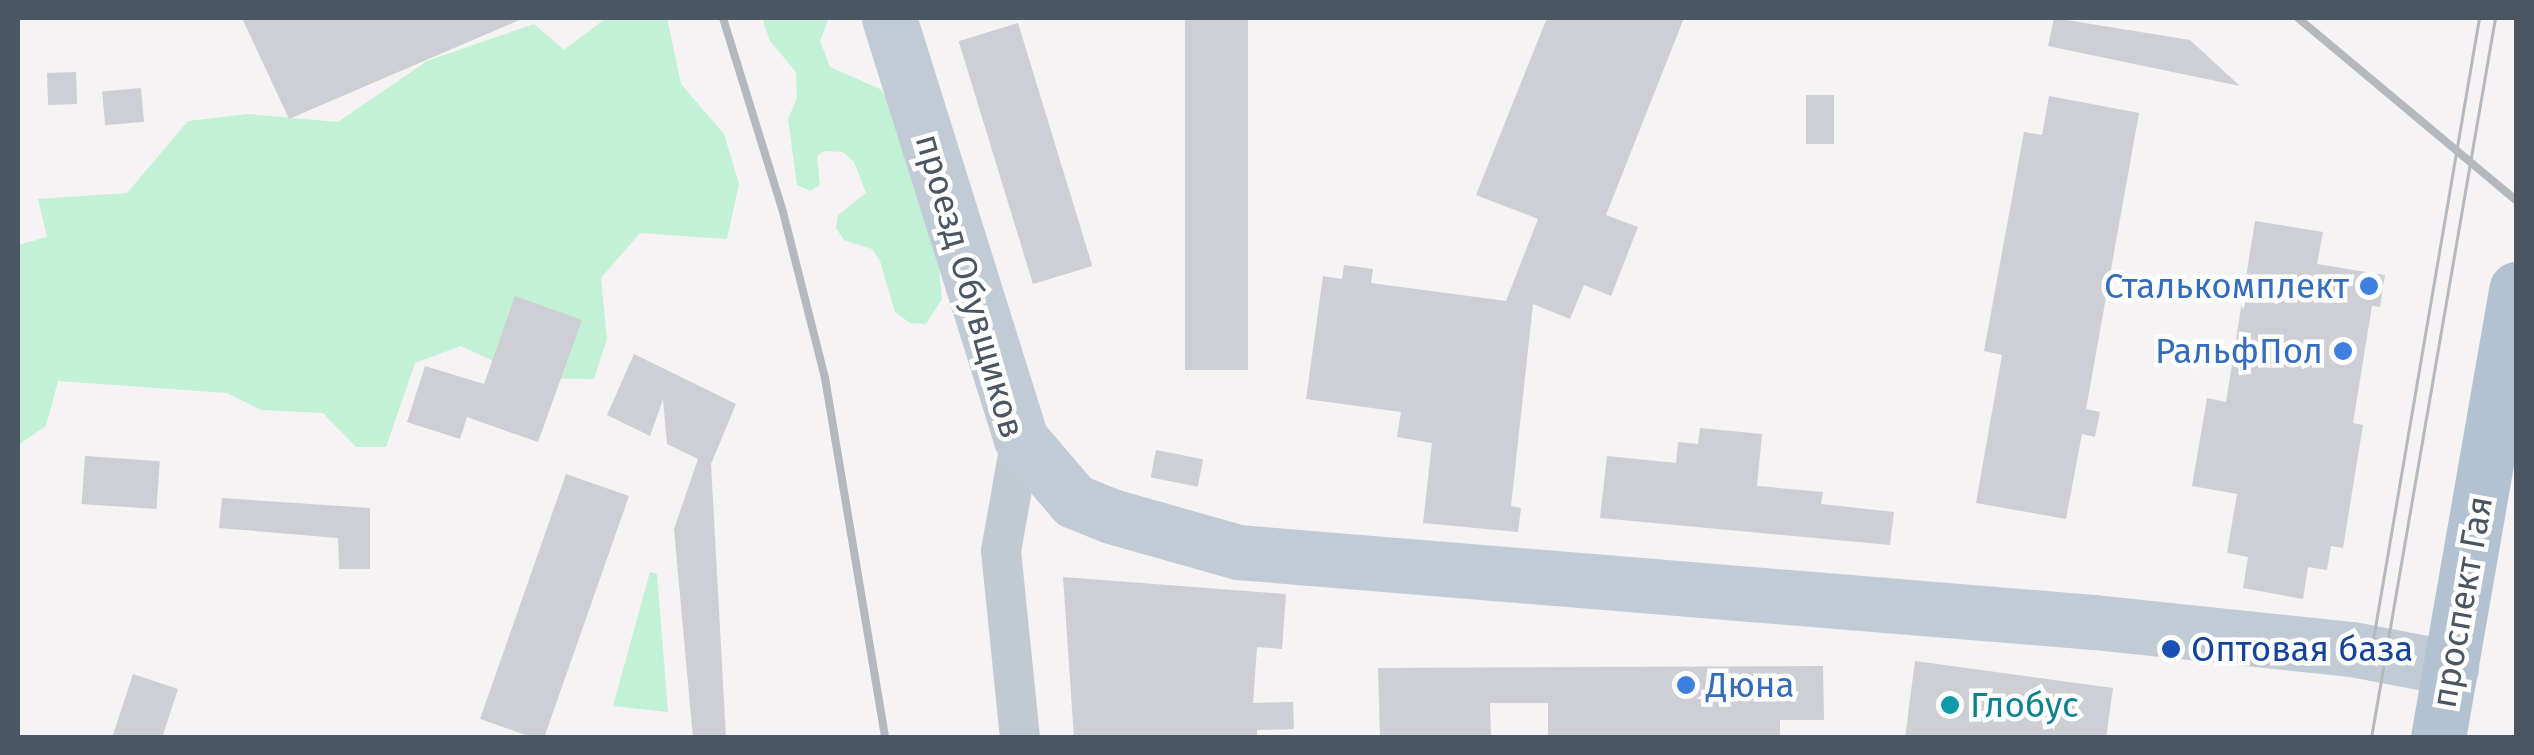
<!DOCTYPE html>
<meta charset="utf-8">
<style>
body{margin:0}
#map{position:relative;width:2534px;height:755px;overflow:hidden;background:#f5f3f3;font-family:"Fira Sans",sans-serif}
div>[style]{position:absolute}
.green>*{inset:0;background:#c3f1d5}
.building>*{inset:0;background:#cdcfd5;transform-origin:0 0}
.street>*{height:40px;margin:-20px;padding:0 20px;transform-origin:20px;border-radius:20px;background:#c1cad2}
.secondary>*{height:55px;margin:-27.5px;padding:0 27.5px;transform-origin:27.5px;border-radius:27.5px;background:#c1cbd6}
.primary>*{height:55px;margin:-27.5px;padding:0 27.5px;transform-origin:27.5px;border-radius:27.5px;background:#b3c2d1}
.tram>*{height:2.5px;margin:-1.25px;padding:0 1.25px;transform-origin:1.25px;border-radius:1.25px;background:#b5b8bd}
.rail>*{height:8px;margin:-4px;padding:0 4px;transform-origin:4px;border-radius:4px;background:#b5b8bd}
.dots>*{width:28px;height:28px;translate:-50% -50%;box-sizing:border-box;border:5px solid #fff;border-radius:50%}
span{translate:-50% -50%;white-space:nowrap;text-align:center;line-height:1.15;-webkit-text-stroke:9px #fff;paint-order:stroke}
.street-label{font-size:35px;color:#4a5661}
.shop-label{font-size:35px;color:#366cbe}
.right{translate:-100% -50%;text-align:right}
.left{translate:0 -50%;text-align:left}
.transit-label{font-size:35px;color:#164399}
.culture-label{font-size:35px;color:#0d838f}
.frame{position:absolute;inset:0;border:20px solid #4a5661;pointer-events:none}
</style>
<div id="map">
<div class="green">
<i style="clip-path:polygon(606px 18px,667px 18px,681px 84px,724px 134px,739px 184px,727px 239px,640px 233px,601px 278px,607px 339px,594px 379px,530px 378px,461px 346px,415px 363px,386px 447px,356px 447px,323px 413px,261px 410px,227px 393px,58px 381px,46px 426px,18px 445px,18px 245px,47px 237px,38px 199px,127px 193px,188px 121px,248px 114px,338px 122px,427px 61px,534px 24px,564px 50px)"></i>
<i style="clip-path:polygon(762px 18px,829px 18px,820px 41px,830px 67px,880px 89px,898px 115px,938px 259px,942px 299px,926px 324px,910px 323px,895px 312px,880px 261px,872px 249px,844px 240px,836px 228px,838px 215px,866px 193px,854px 162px,843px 152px,824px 151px,817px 156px,820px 185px,810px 191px,797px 185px,788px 119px,797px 98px,796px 72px,770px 41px)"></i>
<i style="clip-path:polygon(650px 572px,657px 574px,668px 712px,613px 706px)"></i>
</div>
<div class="building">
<i style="clip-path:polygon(242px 18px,524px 18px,289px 119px)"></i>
<i style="left:1185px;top:18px;width:63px;height:352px"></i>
<i style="clip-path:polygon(1547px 18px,1684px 18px,1606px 215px,1638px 227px,1611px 296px,1584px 285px,1570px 319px,1533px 304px,1511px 506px,1521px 508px,1518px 532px,1423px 523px,1432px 443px,1397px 437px,1401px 412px,1306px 399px,1323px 276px,1342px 279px,1344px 265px,1373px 269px,1371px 283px,1506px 301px,1538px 219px,1476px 195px)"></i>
<i style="clip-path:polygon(2054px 18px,2190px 40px,2240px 86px,2048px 46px)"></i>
<i style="left:1018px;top:23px;width:254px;height:62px;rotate:73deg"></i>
<i style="left:76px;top:72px;width:32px;height:29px;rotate:88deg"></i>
<i style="left:141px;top:88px;width:34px;height:39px;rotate:85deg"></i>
<i style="left:1806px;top:95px;width:28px;height:49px"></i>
<i style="clip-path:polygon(2049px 96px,2139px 113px,2086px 409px,2100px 412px,2095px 437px,2082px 434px,2066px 519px,1976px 503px,2002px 355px,1984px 351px,2024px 132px,2042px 135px)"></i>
<i style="clip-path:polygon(2255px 221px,2323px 232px,2317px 264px,2385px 275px,2380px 307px,2372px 306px,2353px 423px,2363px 425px,2343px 548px,2331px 546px,2327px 570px,2308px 567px,2303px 599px,2243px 588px,2248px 557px,2227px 553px,2237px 494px,2192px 486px,2207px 398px,2226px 402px)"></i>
<i style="clip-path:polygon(515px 296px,582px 320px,538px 442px,467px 417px,460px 439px,407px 422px,425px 366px,484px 384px)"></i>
<i style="clip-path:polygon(634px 354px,736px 404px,711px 464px,726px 738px,693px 738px,674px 529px,698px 459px,667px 444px,663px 399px,650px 436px,607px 415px)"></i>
<i style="clip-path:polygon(1700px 428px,1762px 434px,1757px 486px,1823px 492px,1821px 504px,1894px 512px,1890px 545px,1600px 518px,1607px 456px,1676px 463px,1678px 442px,1698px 444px)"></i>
<i style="left:1156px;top:450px;width:48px;height:28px;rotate:11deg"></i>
<i style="left:85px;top:456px;width:75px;height:48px;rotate:4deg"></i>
<i style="clip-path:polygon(566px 474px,629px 496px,544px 738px,534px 738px,480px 719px)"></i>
<i style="clip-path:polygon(222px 498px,370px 508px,370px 569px,339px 569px,338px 538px,219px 528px)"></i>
<i style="clip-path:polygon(1063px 577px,1286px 594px,1282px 649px,1257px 647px,1253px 703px,1293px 702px,1294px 729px,1257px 730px,1257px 738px,1074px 738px)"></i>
<i style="clip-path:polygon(1915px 661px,2113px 688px,2106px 738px,1905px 738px)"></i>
<i style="clip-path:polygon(1823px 666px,1824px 720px,1780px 720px,1780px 738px,1548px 738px,1548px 703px,1490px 703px,1491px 738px,1380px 738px,1378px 668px)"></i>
<i style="clip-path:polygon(133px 674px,178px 689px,162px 738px,112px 738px)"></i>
</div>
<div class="street">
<i style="left:1020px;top:738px;width:188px;rotate:-95.8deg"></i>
<i style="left:1001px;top:551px;width:114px;rotate:-79.9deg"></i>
</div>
<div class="secondary">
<i style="left:889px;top:18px;width:441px;rotate:72.6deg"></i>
<i style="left:1021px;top:439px;width:82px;rotate:49.5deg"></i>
<i style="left:1074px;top:501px;width:40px;rotate:22deg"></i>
<i style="left:1111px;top:516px;width:132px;rotate:15.8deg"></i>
<i style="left:1238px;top:552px;width:859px;rotate:4.68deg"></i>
<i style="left:2094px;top:622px;width:259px;rotate:6deg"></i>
<i style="left:2352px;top:649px;width:101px;rotate:10.9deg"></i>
</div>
<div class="primary">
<i style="left:2438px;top:738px;width:456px;rotate:-80.1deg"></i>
</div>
<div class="tram">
<i style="left:2369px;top:663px;width:654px;rotate:-80.32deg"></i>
<i style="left:2371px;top:738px;width:731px;rotate:-80.23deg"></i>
</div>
<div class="rail">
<i style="left:723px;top:18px;width:203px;rotate:72.8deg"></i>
<i style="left:783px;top:212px;width:171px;rotate:75.8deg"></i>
<i style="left:825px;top:378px;width:365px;rotate:80.5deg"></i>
<i style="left:2298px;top:18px;width:284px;rotate:39.9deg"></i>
</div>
<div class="dots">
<i style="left:2369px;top:286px;background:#3f7fe0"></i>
<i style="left:2343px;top:351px;background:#3f7fe0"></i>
<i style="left:2171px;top:649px;background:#1a4fb4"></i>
<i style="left:1686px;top:685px;background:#3f7fe0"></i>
<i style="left:1950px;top:705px;background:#0f9aa8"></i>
</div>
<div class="street-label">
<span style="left:970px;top:286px;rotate:74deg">проезд Обувщиков</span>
<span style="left:2462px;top:602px;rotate:-80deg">проспект Гая</span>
</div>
<div class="shop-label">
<span class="right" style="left:2349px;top:286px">Сталькомплект</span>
<span class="right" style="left:2323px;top:351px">РальфПол</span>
<span class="left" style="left:1706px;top:685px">Дюна</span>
</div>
<div class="transit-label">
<span class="left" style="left:2191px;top:649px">Оптовая база</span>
</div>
<div class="culture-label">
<span class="left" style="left:1970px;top:705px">Глобус</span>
</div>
<div class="frame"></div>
</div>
